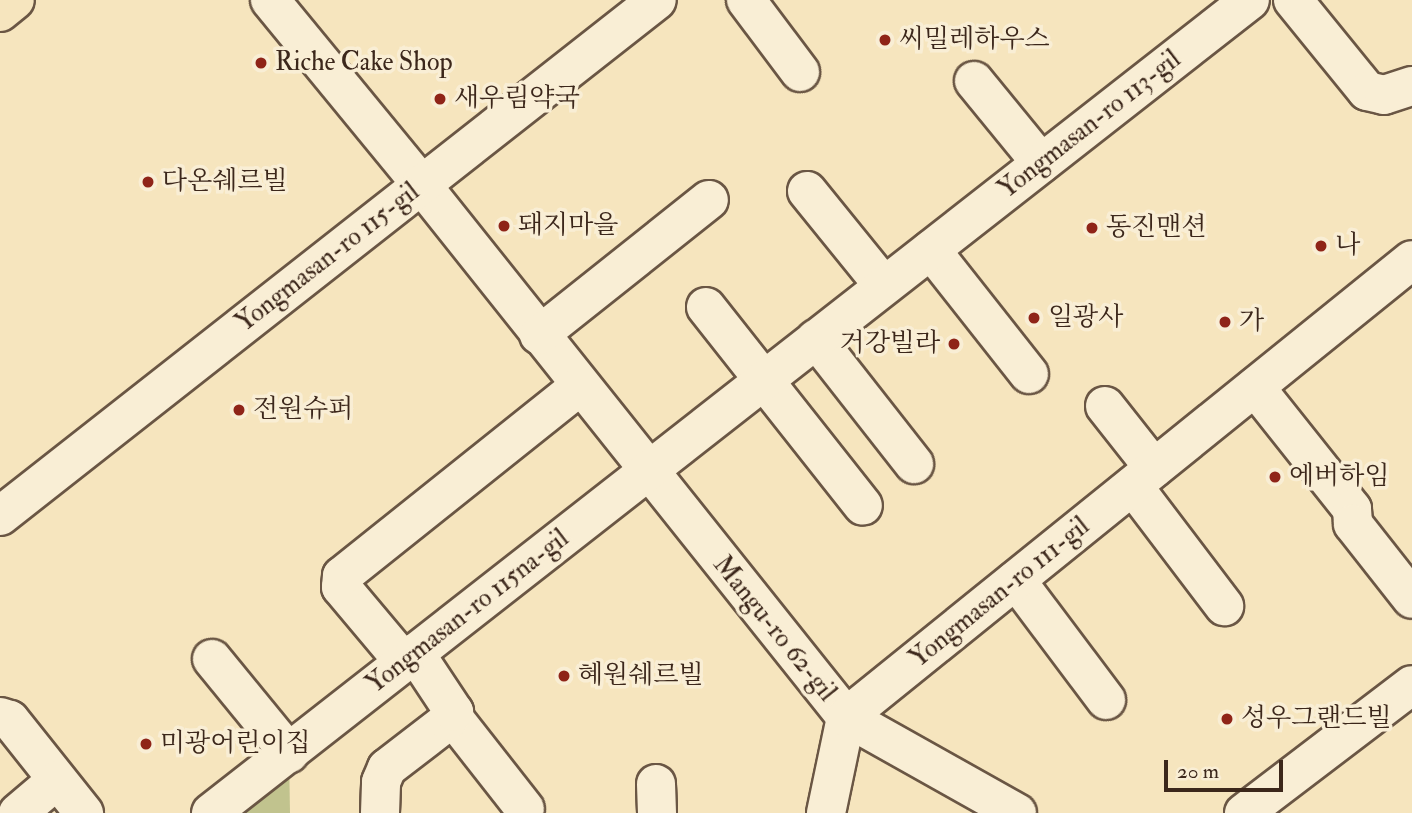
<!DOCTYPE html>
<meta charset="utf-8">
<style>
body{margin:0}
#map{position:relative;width:1412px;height:813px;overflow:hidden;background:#f6e5be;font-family:"IM FELL Double Pica","Noto Serif KR",serif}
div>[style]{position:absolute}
.green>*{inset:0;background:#c1c38e}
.roads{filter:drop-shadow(2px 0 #6a5644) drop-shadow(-2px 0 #6a5644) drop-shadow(0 2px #6a5644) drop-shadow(0 -2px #6a5644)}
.minor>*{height:38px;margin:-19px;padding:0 19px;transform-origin:19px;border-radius:19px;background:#f9eed5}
.major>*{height:38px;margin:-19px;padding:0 19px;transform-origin:19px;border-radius:19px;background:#f6e5be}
.dots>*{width:19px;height:19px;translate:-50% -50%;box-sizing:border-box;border:4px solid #f9eed5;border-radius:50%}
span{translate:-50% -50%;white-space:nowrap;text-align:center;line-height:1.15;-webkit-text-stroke:7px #f9eed5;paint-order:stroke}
.poi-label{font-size:26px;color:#3c271b}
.left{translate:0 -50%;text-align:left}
.right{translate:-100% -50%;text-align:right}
.street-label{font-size:26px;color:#3c271b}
.scale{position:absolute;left:1164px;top:760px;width:119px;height:32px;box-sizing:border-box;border:4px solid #3c271b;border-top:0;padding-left:9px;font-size:21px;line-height:24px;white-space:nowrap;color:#3c271b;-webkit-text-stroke:5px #f9eed5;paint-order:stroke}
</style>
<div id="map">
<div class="green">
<i style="clip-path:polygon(289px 753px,290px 813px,211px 813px)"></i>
</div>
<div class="roads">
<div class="minor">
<i style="left:270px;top:0;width:238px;rotate:50.6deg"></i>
<i style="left:421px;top:184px;width:682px;rotate:51.43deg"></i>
<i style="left:846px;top:717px;width:196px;rotate:29.3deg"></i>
<i style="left:746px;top:0;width:90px;rotate:53.1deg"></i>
<i style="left:1293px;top:0;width:117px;rotate:50.9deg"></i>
<i style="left:1367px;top:91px;width:17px;rotate:13deg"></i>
<i style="left:1384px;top:95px;width:29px;rotate:-18deg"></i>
<i style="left:974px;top:81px;width:106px;rotate:50.7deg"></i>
<i style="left:807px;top:191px;width:122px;rotate:51deg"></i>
<i style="left:931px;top:250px;width:158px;rotate:51.7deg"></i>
<i style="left:706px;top:307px;width:253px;rotate:51.7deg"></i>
<i style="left:539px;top:335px;width:217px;rotate:-38.5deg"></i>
<i style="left:816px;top:339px;width:159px;rotate:51.9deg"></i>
<i style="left:1255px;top:387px;width:156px;rotate:51.5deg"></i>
<i style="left:1352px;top:509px;width:15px;rotate:86deg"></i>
<i style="left:1353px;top:524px;width:95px;rotate:51.8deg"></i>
<i style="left:1105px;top:406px;width:79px;rotate:51.7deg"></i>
<i style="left:1133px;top:486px;width:151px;rotate:52.8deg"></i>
<i style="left:0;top:516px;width:835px;rotate:-38.15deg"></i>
<i style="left:1016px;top:580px;width:150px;rotate:53.1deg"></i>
<i style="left:212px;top:659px;width:122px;rotate:50.7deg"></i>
<i style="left:404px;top:662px;width:98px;rotate:-130deg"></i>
<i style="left:341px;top:587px;width:11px;rotate:-85deg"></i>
<i style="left:342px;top:576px;width:305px;rotate:-38.6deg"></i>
<i style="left:452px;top:716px;width:118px;rotate:51.9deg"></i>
<i style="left:0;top:717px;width:10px;rotate:17deg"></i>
<i style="left:10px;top:720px;width:119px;rotate:51.5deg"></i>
<i style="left:656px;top:784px;width:29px;rotate:88deg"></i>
<i style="left:18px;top:813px;width:51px;rotate:-40.2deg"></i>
<i style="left:211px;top:813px;width:1319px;rotate:-38.04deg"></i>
<i style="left:380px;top:813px;width:31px;rotate:-88deg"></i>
<i style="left:381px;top:782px;width:15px;rotate:-67deg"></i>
<i style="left:387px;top:768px;width:77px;rotate:-37.6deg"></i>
<i style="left:448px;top:721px;width:11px;rotate:-56deg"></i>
<i style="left:454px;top:712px;width:71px;rotate:-123.5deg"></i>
<i style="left:826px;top:813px;width:98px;rotate:-78.2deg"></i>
<i style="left:846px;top:717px;width:727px;rotate:-38.92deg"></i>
<i style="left:1244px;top:813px;width:211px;rotate:-37.3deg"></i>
</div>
<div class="major">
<i style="left:0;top:12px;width:19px;rotate:-39deg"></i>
</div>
</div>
<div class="dots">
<i style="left:885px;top:40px;background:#8f2418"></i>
<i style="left:261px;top:63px;background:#8f2418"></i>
<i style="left:440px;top:99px;background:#8f2418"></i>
<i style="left:148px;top:182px;background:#8f2418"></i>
<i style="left:504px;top:226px;background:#8f2418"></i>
<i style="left:1092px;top:228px;background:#8f2418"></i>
<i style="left:1321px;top:246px;background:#8f2418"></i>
<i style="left:1034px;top:318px;background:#8f2418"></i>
<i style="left:1225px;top:322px;background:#8f2418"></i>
<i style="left:954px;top:344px;background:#8f2418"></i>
<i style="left:239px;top:410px;background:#8f2418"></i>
<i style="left:1275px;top:477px;background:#8f2418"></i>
<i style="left:564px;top:676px;background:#8f2418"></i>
<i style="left:1227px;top:719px;background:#8f2418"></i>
<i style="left:146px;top:744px;background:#8f2418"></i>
</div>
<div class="poi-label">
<span class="left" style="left:899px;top:40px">씨밀레하우스</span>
<span class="left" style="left:275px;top:63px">Riche Cake Shop</span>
<span class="left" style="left:454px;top:99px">새우림약국</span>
<span class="left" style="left:162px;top:182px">다온쉐르빌</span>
<span class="left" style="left:518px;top:226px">돼지마을</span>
<span class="left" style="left:1106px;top:228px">동진맨션</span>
<span class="left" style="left:1335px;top:246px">나</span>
<span class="left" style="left:1048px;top:318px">일광사</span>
<span class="left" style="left:1239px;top:322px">가</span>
<span class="right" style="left:940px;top:344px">거강빌라</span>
<span class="left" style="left:253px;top:410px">전원슈퍼</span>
<span class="left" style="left:1289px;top:477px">에버하임</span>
<span class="left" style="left:578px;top:676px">혜원쉐르빌</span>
<span class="left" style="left:1241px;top:719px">성우그랜드빌</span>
<span class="left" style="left:160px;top:744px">미광어린이집</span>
</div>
<div class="street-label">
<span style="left:1090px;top:125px;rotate:-38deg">Yongmasan-ro 113-gil</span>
<span style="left:328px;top:258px;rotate:-38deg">Yongmasan-ro 115-gil</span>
<span style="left:1000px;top:593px;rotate:-39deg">Yongmasan-ro 111-gil</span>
<span style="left:468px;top:612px;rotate:-38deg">Yongmasan-ro 115na-gil</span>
<span style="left:774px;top:629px;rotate:51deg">Mangu-ro 62-gil</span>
</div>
<div class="scale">20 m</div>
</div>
